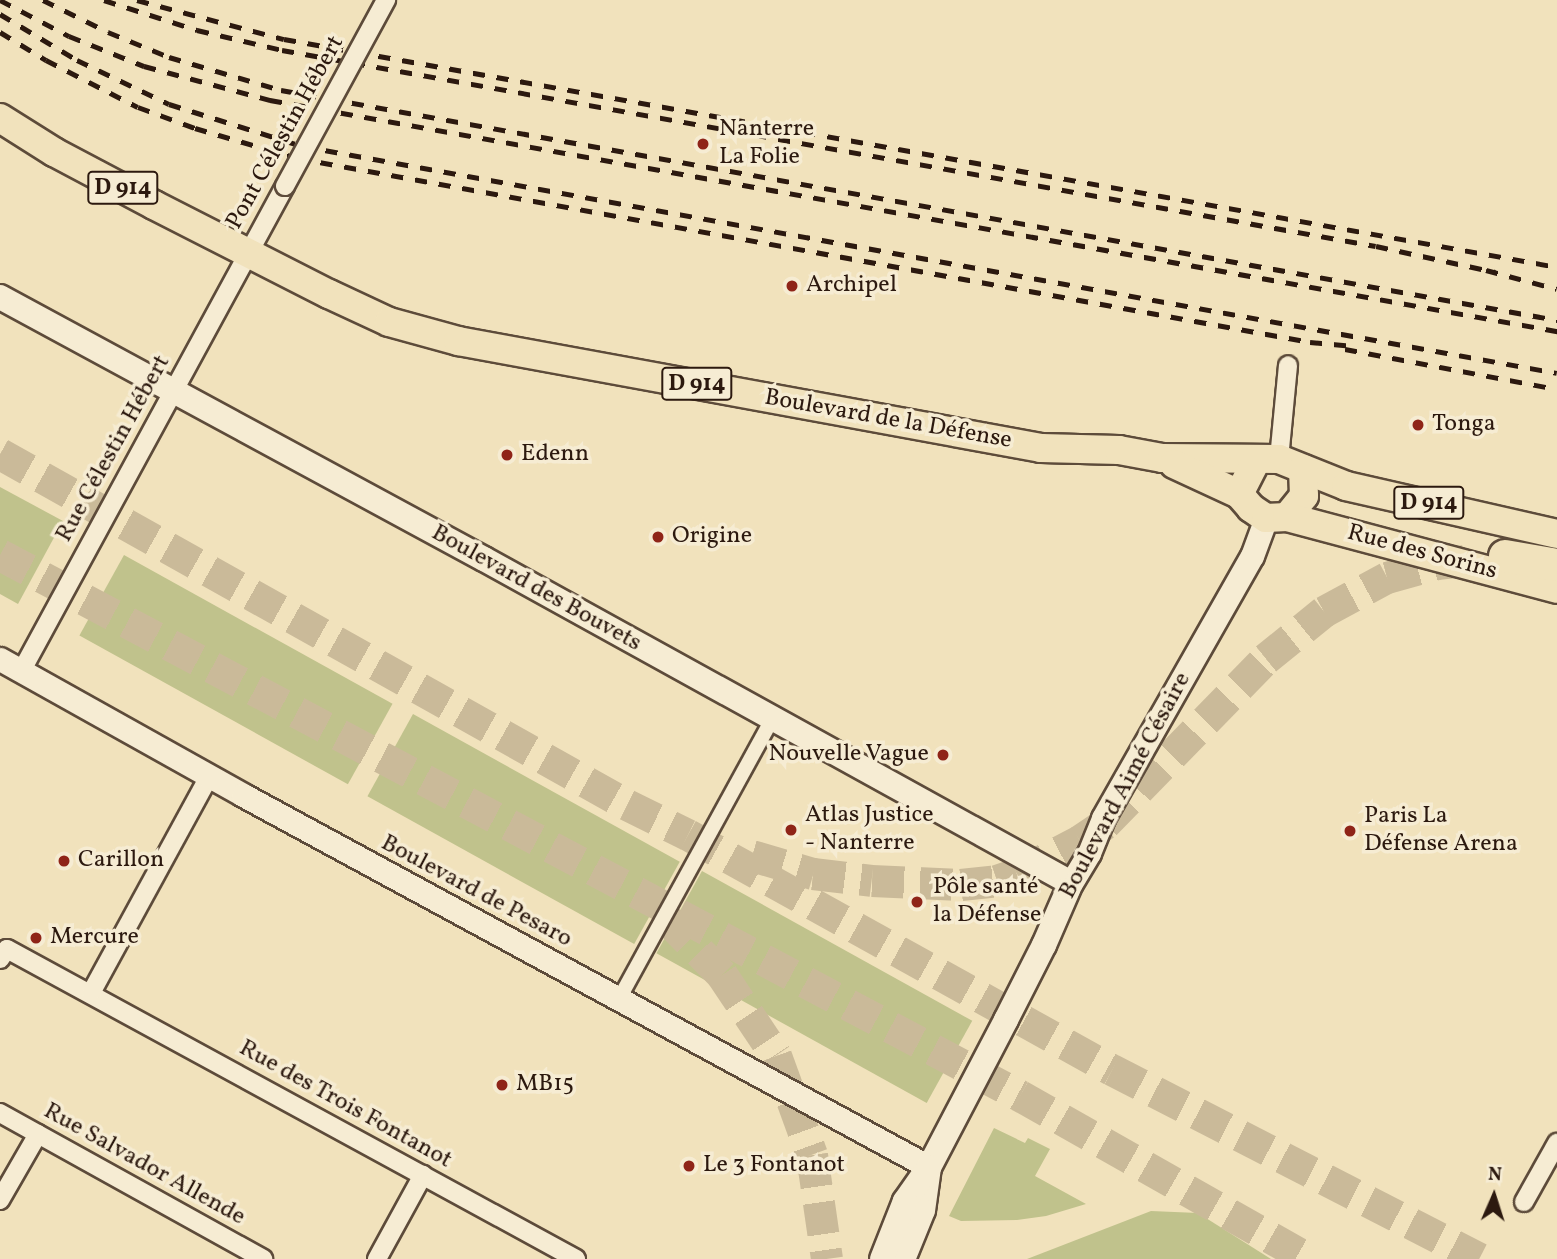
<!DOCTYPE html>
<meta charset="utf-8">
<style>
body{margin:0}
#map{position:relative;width:1557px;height:1259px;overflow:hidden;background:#f1e2bc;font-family:Vollkorn,serif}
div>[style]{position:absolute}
.green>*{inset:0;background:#c0c28c;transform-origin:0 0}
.motorway-tunnel>*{height:32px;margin-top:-16px;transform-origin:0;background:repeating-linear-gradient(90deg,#caba99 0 32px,transparent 0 48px)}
.roads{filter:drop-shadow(2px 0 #5d4b3a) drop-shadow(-2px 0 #5d4b3a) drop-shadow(0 2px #5d4b3a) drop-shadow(0 -2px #5d4b3a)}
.pedestrian>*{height:14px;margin:-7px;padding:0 7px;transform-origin:7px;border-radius:7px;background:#f6ecd3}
.minor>*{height:18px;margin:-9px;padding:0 9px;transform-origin:9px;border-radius:9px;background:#f6ecd3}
.tertiary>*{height:23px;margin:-11.5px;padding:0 11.5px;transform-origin:11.5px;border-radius:11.5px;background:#f6ecd3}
.secondary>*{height:24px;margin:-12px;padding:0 12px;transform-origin:12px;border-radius:12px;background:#f6ecd3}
.primary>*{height:28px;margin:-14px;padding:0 14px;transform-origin:14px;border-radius:14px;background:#f1e2bc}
.motorway>*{height:32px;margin:-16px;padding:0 16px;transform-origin:16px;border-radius:16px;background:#f1e2bc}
.rail>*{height:5px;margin-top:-2.5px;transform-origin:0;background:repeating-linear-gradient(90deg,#2c190f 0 12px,transparent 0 24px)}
.bridges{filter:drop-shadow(2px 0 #5d4b3a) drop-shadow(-2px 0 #5d4b3a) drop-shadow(0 2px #5d4b3a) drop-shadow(0 -2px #5d4b3a)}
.minor-bridge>*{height:18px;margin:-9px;padding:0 9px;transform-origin:9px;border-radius:9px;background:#f6ecd3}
.dots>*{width:19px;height:19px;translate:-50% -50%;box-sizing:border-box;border:4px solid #f6ecd3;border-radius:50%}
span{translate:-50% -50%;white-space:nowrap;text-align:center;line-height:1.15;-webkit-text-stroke:7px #f6ecd3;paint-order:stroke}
.shield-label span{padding:2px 5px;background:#f6ecd3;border:2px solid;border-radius:5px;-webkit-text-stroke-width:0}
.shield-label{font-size:23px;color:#2c190f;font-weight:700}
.poi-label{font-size:24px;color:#2c190f}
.left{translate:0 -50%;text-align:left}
.right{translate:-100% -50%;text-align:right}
.street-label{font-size:24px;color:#2c190f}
.north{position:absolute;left:1459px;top:1161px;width:70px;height:70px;-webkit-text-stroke:5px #f6ecd3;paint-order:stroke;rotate:3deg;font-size:19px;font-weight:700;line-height:28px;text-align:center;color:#2c190f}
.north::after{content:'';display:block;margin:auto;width:24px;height:32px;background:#2c190f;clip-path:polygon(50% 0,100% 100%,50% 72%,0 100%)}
</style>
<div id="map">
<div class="green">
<i style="clip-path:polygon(0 487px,63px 521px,18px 604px,0 594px)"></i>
<i style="left:124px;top:555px;width:307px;height:92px;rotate:29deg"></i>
<i style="left:413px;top:714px;width:305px;height:94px;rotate:29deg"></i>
<i style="left:702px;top:871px;width:309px;height:94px;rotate:29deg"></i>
<i style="clip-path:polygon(994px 1128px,1025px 1143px,1028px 1138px,1050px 1149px,1035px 1176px,1086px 1204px,1046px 1216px,1017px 1220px,961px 1221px,949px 1216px)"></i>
<i style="clip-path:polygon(1151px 1211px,1198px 1213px,1271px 1259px,1027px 1259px)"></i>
</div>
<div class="motorway-tunnel">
<i style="left:0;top:454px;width:719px;rotate:29.24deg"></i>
<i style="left:627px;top:805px;width:68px;rotate:26.2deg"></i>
<i style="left:688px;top:835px;width:485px;rotate:29deg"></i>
<i style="left:1112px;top:1070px;width:413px;rotate:27.2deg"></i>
<i style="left:0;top:555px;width:1155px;rotate:27.94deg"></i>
<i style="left:1020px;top:1096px;width:331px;rotate:29.5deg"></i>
<i style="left:752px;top:856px;width:64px;rotate:16.4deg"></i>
<i style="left:813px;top:874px;width:59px;rotate:6.8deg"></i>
<i style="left:872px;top:881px;width:89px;rotate:2.6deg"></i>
<i style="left:961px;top:885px;width:36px;rotate:-6deg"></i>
<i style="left:997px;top:881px;width:21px;rotate:-19deg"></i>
<i style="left:1017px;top:874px;width:71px;rotate:-27.6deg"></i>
<i style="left:1080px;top:841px;width:30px;rotate:-34deg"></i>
<i style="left:1105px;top:824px;width:231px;rotate:-45.7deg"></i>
<i style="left:1266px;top:659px;width:75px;rotate:-39deg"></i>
<i style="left:1324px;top:612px;width:72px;rotate:-28.4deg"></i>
<i style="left:1387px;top:578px;width:52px;rotate:-15.6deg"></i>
<i style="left:1437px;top:564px;width:27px;rotate:-6deg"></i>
<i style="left:666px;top:918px;width:80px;rotate:45.5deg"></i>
<i style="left:722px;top:975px;width:97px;rotate:56.3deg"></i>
<i style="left:776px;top:1056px;width:105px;rotate:70deg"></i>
<i style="left:812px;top:1155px;width:105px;rotate:81.8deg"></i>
</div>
<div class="roads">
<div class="pedestrian">
<i style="left:619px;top:999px;width:318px;rotate:-61.3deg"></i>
</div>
<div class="minor">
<i style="left:1279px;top:459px;width:94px;rotate:-84.5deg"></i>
<i style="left:22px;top:670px;width:551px;rotate:-61.48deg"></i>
<i style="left:0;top:959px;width:12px;rotate:-55deg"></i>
<i style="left:7px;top:949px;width:648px;rotate:28.58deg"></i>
<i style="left:91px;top:993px;width:246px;rotate:-61.4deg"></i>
<i style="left:0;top:1113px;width:301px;rotate:29deg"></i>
<i style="left:0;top:1200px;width:76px;rotate:-60.1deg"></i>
<i style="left:1524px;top:1202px;width:68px;rotate:-60.8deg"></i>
<i style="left:377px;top:1259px;width:96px;rotate:-61.3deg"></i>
</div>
<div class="tertiary">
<i style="left:0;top:659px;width:278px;rotate:29.2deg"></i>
<i style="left:243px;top:795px;width:780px;rotate:28.47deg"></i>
<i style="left:929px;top:1167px;width:43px;rotate:97.9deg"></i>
<i style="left:923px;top:1210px;width:53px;rotate:112.2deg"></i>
<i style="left:1071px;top:883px;width:35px;rotate:-59deg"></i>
<i style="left:1089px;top:853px;width:38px;rotate:-68deg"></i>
<i style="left:1103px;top:818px;width:301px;rotate:-60.4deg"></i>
<i style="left:1252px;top:556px;width:40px;rotate:-69.8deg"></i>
</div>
<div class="secondary">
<i style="left:0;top:297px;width:550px;rotate:28.43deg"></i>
<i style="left:484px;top:559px;width:670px;rotate:28.9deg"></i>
<i style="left:1071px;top:883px;width:68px;rotate:113.5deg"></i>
<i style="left:1044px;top:945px;width:84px;rotate:116.9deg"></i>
<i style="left:1006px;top:1020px;width:166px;rotate:117.6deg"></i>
<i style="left:929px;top:1167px;width:42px;rotate:125.2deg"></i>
<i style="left:905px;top:1201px;width:62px;rotate:111.6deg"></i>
</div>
<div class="primary">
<i style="left:0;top:118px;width:64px;rotate:32.2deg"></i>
<i style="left:54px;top:152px;width:113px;rotate:27.9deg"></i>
<i style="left:154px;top:205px;width:196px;rotate:27deg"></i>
<i style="left:329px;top:294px;width:66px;rotate:25deg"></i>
<i style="left:389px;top:322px;width:72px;rotate:15.4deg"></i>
<i style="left:458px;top:341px;width:593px;rotate:10.4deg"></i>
<i style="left:1041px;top:448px;width:78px;rotate:1.5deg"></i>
<i style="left:1119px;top:450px;width:44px;rotate:10.5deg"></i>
<i style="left:1162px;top:458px;width:117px;rotate:0.5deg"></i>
<i style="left:1279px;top:459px;width:72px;rotate:21.9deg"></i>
<i style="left:1346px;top:486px;width:216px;rotate:12.8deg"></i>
<i style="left:1257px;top:459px;width:39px;rotate:117deg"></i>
<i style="left:1239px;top:494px;width:18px;rotate:49deg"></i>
<i style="left:1251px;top:508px;width:18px;rotate:34deg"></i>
<i style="left:1266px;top:518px;width:21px;rotate:-3deg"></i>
<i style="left:1287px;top:517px;width:27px;rotate:-51deg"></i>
<i style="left:1304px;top:496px;width:27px;rotate:-92deg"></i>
<i style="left:1174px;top:464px;width:72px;rotate:24.8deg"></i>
<i style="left:1287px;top:517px;width:279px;rotate:14.9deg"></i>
</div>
<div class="motorway">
<i style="left:1505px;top:556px;width:53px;rotate:9.8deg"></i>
</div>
</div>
<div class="rail">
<i style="left:0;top:0;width:78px;rotate:27.6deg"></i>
<i style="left:69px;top:36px;width:81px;rotate:21.8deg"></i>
<i style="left:144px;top:66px;width:131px;rotate:15.1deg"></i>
<i style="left:270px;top:100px;width:1308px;rotate:10.18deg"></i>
<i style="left:43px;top:0;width:72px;rotate:26.2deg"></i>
<i style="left:108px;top:32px;width:66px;rotate:22.3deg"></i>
<i style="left:169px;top:57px;width:117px;rotate:16.4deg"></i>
<i style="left:281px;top:90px;width:1297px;rotate:10.22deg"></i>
<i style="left:104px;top:0;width:98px;rotate:17.9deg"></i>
<i style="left:197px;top:30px;width:87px;rotate:13.2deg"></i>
<i style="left:282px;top:50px;width:1111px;rotate:10.16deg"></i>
<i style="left:1376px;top:246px;width:122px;rotate:12.3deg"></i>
<i style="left:137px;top:0;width:152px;rotate:14.9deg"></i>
<i style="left:284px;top:39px;width:1293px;rotate:10.15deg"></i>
<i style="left:0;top:14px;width:90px;rotate:30.9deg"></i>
<i style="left:77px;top:60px;width:102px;rotate:25.6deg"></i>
<i style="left:169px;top:104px;width:139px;rotate:17.5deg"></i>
<i style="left:302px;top:146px;width:1275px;rotate:10.25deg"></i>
<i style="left:0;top:32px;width:54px;rotate:31.3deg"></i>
<i style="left:46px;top:60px;width:103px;rotate:27.1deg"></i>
<i style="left:138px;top:107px;width:61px;rotate:20.2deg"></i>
<i style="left:195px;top:128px;width:106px;rotate:16.4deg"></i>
<i style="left:297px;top:158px;width:1030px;rotate:10.29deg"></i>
<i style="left:1310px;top:342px;width:44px;rotate:5.2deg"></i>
<i style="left:1486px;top:270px;width:73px;rotate:15deg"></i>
<i style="left:1345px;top:349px;width:216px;rotate:10.7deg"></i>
</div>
<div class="bridges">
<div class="minor-bridge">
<i style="left:285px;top:186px;width:212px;rotate:-61.5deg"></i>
</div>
</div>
<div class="dots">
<i style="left:703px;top:144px;background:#8f2418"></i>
<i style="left:792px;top:286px;background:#8f2418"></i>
<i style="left:1418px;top:425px;background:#8f2418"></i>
<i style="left:507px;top:455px;background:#8f2418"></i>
<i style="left:658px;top:537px;background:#8f2418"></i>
<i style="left:943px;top:755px;background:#8f2418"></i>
<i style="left:791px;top:830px;background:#8f2418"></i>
<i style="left:1350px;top:831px;background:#8f2418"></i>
<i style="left:64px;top:861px;background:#8f2418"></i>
<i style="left:917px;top:902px;background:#8f2418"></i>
<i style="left:36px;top:938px;background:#8f2418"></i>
<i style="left:502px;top:1085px;background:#8f2418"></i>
<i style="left:689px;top:1166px;background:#8f2418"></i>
</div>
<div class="shield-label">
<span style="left:123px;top:188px">D 914</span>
<span style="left:697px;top:384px">D 914</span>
<span style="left:1429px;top:503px">D 914</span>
</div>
<div class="poi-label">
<span class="left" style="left:719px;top:144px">Nanterre<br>La Folie</span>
<span class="left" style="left:806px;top:286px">Archipel</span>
<span class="left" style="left:1432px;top:425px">Tonga</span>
<span class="left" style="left:521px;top:455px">Edenn</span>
<span class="left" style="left:672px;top:537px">Origine</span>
<span class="right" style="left:929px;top:755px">Nouvelle Vague</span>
<span class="left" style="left:805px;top:830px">Atlas Justice<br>- Nanterre</span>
<span class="left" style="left:1364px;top:831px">Paris La<br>Défense Arena</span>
<span class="left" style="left:78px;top:861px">Carillon</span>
<span class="left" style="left:933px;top:902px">Pôle santé<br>la Défense</span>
<span class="left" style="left:50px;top:938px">Mercure</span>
<span class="left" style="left:516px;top:1085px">MB15</span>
<span class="left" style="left:703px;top:1166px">Le 3 Fontanot</span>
</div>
<div class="street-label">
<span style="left:286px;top:133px;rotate:-61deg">Pont Célestin Hébert</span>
<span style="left:888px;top:420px;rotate:10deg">Boulevard de la Défense</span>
<span style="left:114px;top:449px;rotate:-61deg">Rue Célestin Hébert</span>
<span style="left:1422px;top:553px;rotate:15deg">Rue des Sorins</span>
<span style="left:536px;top:589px;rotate:29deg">Boulevard des Bouvets</span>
<span style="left:1126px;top:786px;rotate:-62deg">Boulevard Aimé Césaire</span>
<span style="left:476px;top:892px;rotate:28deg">Boulevard de Pesaro</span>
<span style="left:345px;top:1105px;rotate:29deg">Rue des Trois Fontanot</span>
<span style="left:144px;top:1165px;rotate:29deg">Rue Salvador Allende</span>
</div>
<div class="north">N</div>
</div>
